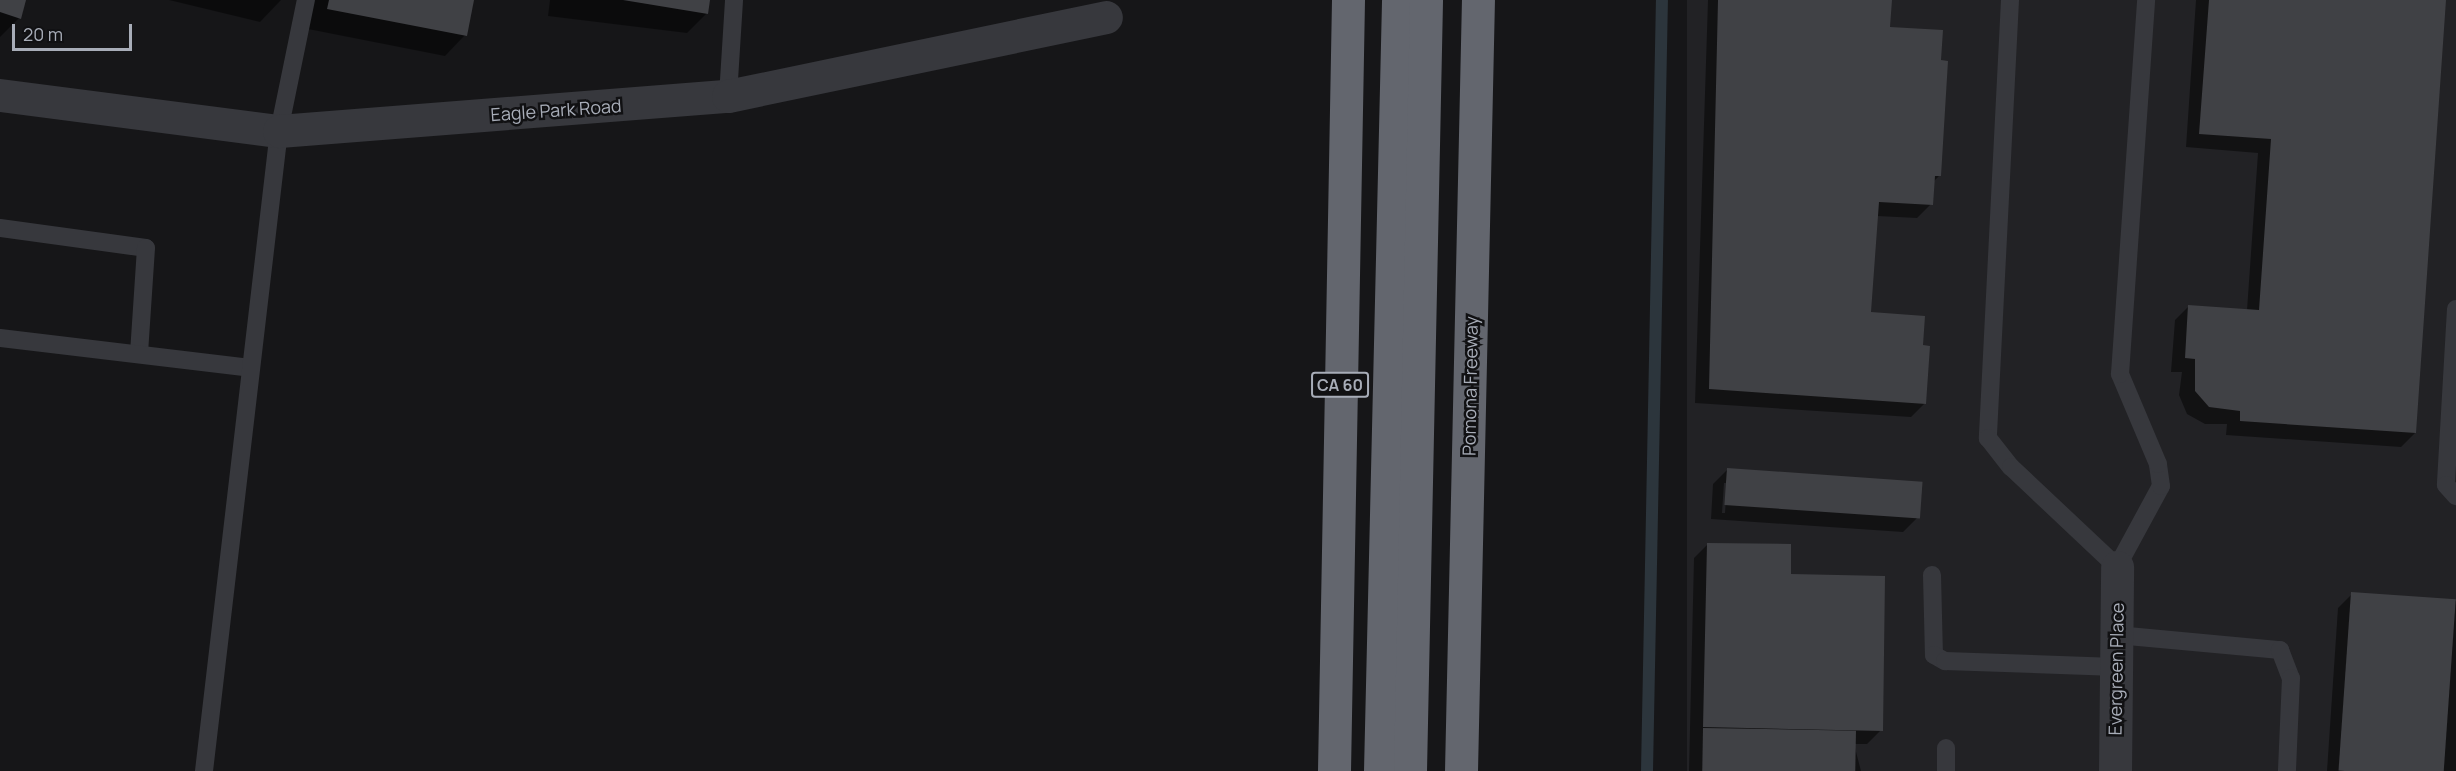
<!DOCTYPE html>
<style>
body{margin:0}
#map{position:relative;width:2456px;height:771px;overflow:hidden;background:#161618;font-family:Manrope,sans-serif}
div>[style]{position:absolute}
.built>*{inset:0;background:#222225;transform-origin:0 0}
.shadow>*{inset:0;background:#0007}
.stream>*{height:12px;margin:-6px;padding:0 6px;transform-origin:6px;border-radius:6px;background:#2c353c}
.building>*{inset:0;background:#404145;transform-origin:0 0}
.lane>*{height:18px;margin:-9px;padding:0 9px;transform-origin:9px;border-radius:9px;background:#37383d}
.street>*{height:33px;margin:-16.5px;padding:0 16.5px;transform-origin:16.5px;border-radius:16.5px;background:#37383d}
.highway>*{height:33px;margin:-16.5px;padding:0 16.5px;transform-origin:16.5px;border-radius:16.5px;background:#63666e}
span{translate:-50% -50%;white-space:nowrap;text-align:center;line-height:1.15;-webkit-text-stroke:5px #111113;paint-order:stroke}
.shield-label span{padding:2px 4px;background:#111113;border:2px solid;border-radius:4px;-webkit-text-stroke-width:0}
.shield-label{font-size:16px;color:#a8adb8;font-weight:700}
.street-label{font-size:18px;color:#a8adb8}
.scale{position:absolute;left:12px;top:24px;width:120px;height:27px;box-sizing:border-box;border:3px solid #a8adb8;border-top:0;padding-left:8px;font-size:18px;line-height:21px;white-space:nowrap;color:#a8adb8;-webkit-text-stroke:4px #111113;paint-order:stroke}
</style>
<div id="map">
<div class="built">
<i style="left:1687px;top:0;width:769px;height:771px"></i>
</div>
<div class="shadow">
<i style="clip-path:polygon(0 0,24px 0,19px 18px,0 37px)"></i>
<i style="clip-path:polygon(169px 0,281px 0,260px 22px)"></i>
<i style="clip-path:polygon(314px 0,473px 0,465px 35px,445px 56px,308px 29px)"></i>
<i style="clip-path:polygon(550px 0,708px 0,707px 13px,687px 33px,548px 16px)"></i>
<i style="clip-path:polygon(1708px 0,1891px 0,1889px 28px,1939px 176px,1933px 182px,1931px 204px,1917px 218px,1877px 216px,1870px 313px,1922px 347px,1925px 403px,1911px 417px,1695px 403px)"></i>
<i style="clip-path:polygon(2196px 0,2445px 0,2415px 433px,2401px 447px,2226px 435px,2227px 424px,2205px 424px,2187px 414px,2179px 395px,2182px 372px,2171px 372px,2175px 320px,2189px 306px,2247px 310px,2258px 153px,2186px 147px)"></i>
<i style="clip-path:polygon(evenodd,1727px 470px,1917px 518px,1903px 532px,1711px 519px,1713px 484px,1727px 470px,1724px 483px,1727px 483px,1725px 513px,1722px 513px,1724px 483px)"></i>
<i style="clip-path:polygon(1708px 544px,1789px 575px,1881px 730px,1867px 744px,1854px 744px,1861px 771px,1689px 771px,1694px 558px)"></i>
<i style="clip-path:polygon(2352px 594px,2456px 601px,2456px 771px,2327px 771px,2338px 608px)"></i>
</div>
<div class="stream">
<i style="left:1647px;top:771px;width:771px;rotate:-88.89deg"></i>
</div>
<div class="building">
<i style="clip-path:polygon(0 0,26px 0,21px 19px,0 12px)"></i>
<i style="clip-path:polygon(329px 0,474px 0,467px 36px,327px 9px)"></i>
<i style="clip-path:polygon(623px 0,710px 0,708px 14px)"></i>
<i style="clip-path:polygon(1718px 0,1892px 0,1890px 27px,1943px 30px,1941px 60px,1948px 61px,1941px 176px,1935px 176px,1933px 205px,1879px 202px,1871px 312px,1925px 316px,1923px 345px,1930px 346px,1926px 404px,1709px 389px)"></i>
<i style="clip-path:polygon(2209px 0,2446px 0,2416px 433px,2240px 421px,2240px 411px,2209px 407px,2195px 391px,2195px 359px,2185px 358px,2188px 305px,2259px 310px,2271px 139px,2199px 134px)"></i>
<i style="left:1727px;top:468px;width:196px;height:37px;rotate:4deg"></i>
<i style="clip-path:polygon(1707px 543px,1791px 544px,1791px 574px,1885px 576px,1883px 731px,1703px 727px)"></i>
<i style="left:2351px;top:592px;width:105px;height:179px;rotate:4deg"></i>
<i style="left:1703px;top:728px;width:153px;height:43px;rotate:1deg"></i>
</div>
<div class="lane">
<i style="left:2010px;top:0;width:439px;rotate:92.9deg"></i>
<i style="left:1988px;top:438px;width:37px;rotate:52deg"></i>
<i style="left:2011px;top:467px;width:146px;rotate:43.3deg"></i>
<i style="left:2117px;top:567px;width:92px;rotate:-61.5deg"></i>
<i style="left:2161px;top:486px;width:22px;rotate:-98deg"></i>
<i style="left:2158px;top:464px;width:98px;rotate:-112.9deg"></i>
<i style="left:2120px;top:374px;width:375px;rotate:-86deg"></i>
<i style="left:728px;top:96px;width:96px;rotate:-86.4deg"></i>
<i style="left:0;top:228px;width:147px;rotate:7.8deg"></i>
<i style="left:146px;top:248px;width:106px;rotate:93.8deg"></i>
<i style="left:2456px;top:309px;width:176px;rotate:93.3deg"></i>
<i style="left:2446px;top:485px;width:15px;rotate:48deg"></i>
<i style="left:0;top:338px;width:252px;rotate:6.8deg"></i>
<i style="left:1932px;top:575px;width:80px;rotate:88.6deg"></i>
<i style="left:1934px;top:655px;width:13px;rotate:29deg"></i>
<i style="left:1945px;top:661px;width:171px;rotate:2deg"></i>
<i style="left:2117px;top:635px;width:164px;rotate:5.3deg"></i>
<i style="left:2280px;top:650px;width:30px;rotate:69deg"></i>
<i style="left:2291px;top:678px;width:93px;rotate:92.5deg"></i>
<i style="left:1946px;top:748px;width:23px;rotate:90deg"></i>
<i style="left:204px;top:771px;width:644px;rotate:-83.32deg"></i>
<i style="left:279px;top:131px;width:134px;rotate:-78.4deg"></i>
</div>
<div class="street">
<i style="left:0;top:95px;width:281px;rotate:7.4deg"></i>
<i style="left:279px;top:131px;width:450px;rotate:-4.5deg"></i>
<i style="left:728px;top:96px;width:386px;rotate:-11.8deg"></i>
<i style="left:2115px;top:771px;width:204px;rotate:-89.4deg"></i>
</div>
<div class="highway">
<i style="left:1334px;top:771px;width:771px;rotate:-88.96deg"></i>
<i style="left:1380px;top:771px;width:771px;rotate:-88.66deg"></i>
<i style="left:1410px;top:771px;width:771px;rotate:-88.81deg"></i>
<i style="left:1461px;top:771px;width:771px;rotate:-88.74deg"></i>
</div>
<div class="shield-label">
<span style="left:1340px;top:385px">CA 60</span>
</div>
<div class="street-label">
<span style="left:556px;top:110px;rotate:-4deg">Eagle Park Road</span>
<span style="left:1470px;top:386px;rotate:-89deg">Pomona Freeway</span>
<span style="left:2116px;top:669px;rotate:-89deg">Evergreen Place</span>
</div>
<div class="scale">20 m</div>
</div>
